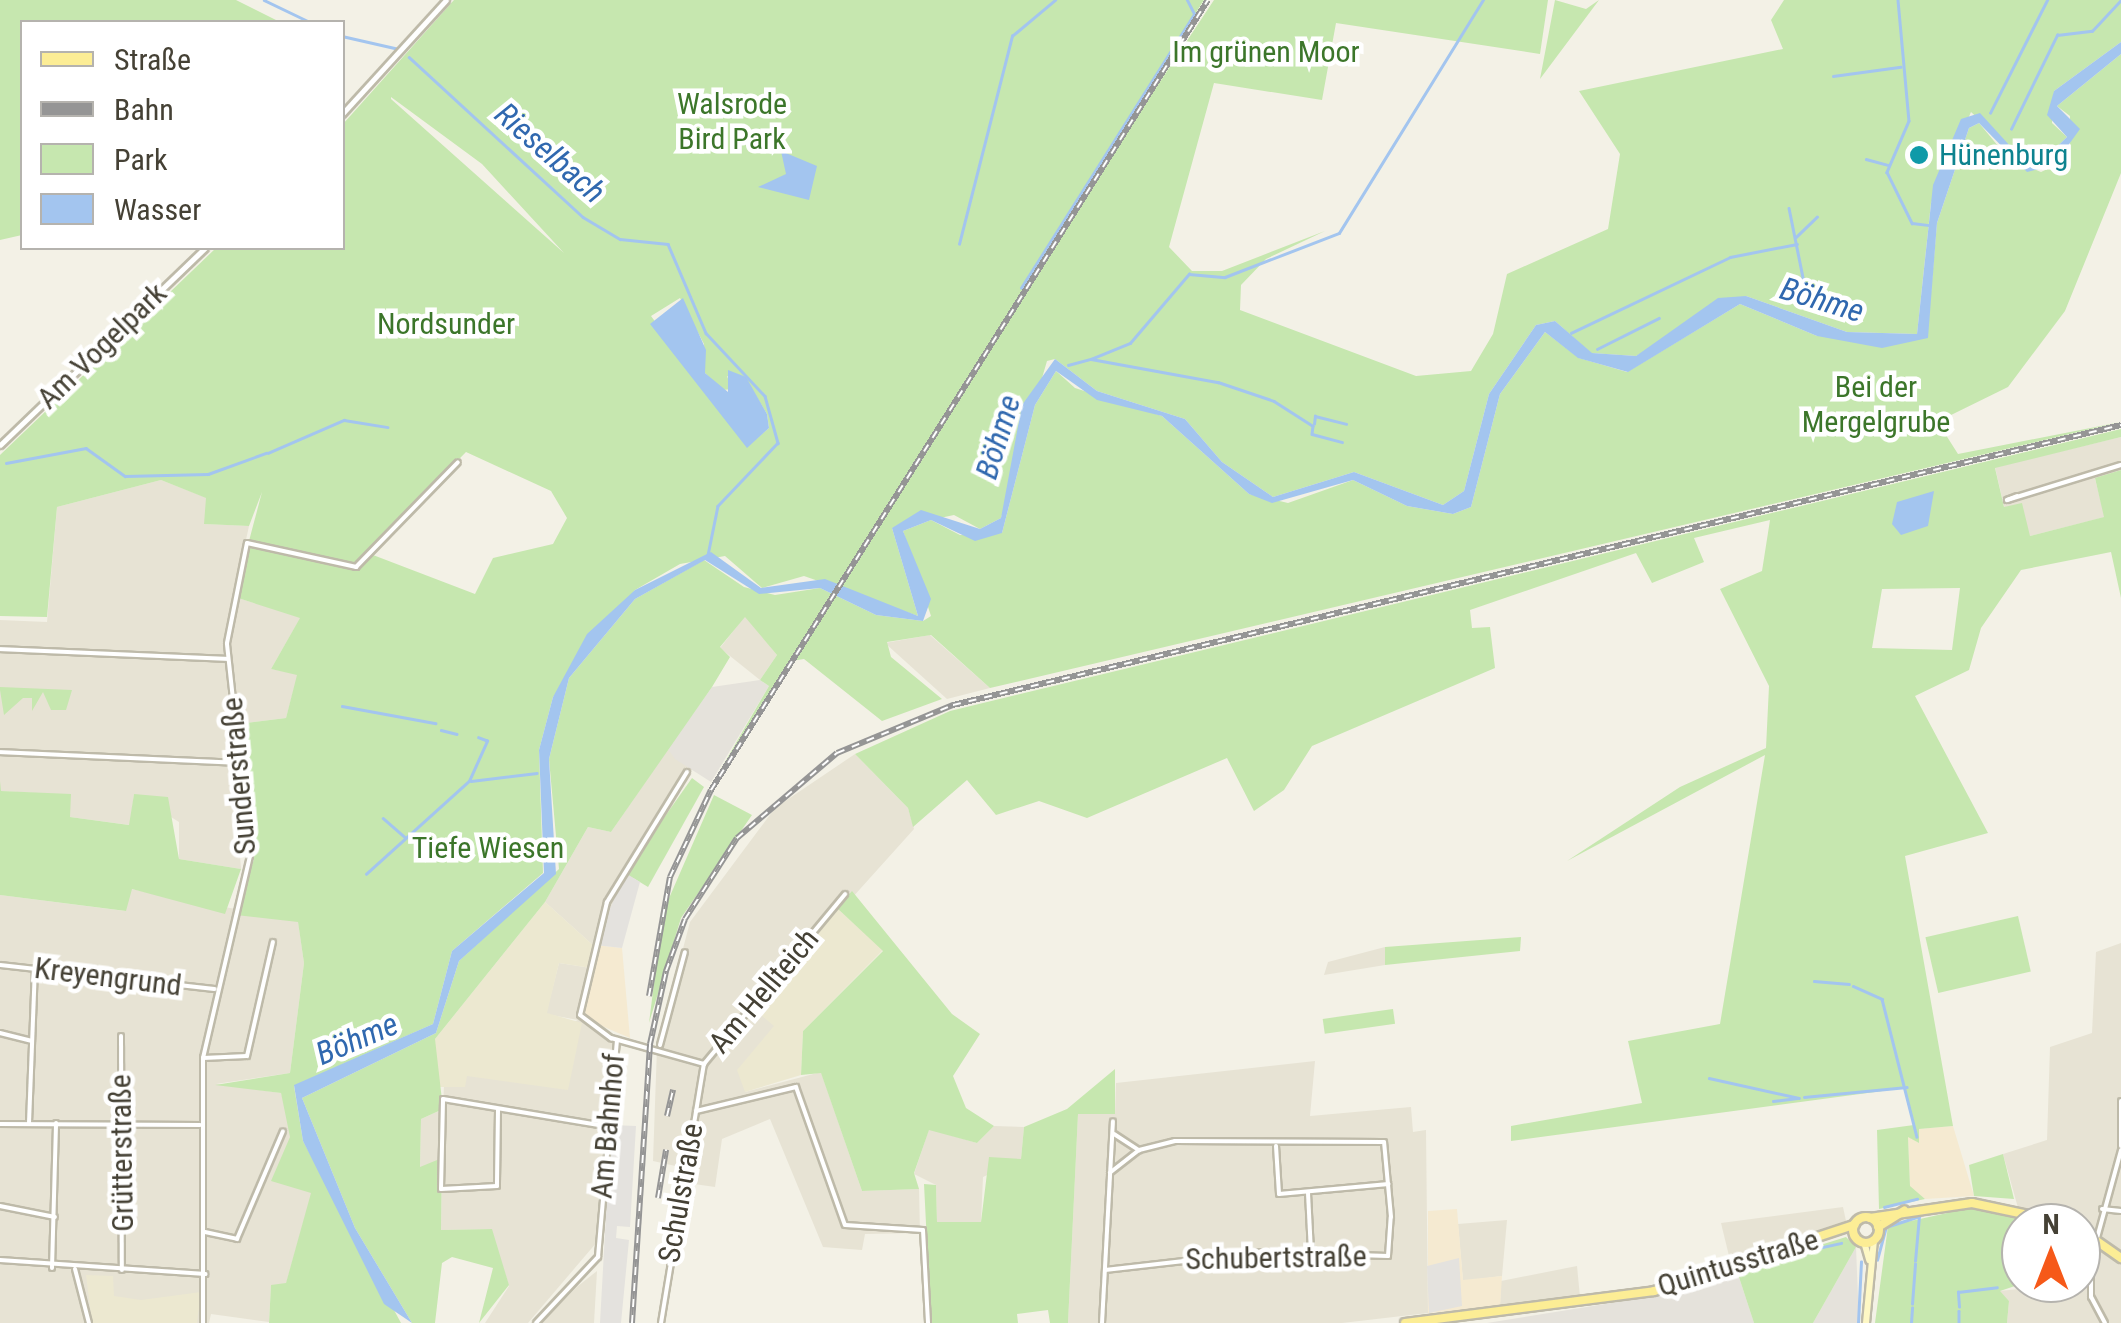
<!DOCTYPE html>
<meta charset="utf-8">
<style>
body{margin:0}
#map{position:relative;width:2121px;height:1323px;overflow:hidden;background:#f3f1e6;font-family:"Roboto Condensed",sans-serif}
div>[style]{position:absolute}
.residential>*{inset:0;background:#e7e3d4}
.commercial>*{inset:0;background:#f5ead1}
.industrial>*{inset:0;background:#e5e2db}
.education>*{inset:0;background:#ece8d0}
.green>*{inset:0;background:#c6e7af;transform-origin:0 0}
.parking>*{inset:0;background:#e4e2de}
.water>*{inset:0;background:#a3c5ef}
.stream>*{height:2.5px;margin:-1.25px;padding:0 1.25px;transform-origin:1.25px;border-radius:1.25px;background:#a3c5ef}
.roads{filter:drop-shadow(2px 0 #bebaa9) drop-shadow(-2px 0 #bebaa9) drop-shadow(0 2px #bebaa9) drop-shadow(0 -2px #bebaa9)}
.minor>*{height:4px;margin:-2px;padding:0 2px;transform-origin:2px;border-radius:2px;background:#fff}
.tertiary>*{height:5px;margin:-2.5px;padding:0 2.5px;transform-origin:2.5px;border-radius:2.5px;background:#fff}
.secondary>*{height:6px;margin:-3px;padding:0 3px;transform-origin:3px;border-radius:3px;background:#fef8c5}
.primary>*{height:8px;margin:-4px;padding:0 4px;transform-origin:4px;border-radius:4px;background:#fced95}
.primary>.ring{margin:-4px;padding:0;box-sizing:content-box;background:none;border:8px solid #fced95;border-radius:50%}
.rail>*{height:6px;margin-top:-3px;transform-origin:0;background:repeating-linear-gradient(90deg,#fff 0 8px,#959595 0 16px);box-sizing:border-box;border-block:2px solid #959595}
.dots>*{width:28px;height:28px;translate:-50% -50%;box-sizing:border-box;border:5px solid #fff;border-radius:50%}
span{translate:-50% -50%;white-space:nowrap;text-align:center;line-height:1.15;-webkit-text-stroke:9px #fff;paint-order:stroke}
.park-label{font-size:30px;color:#3c762a}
.culture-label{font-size:30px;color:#0d838f}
.left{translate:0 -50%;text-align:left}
.street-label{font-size:30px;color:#454135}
.water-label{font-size:32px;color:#3068af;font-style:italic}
.legend{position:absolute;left:20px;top:20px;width:325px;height:230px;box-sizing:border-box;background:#fff;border:2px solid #b5b3ae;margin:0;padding:12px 18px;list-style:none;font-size:30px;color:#454135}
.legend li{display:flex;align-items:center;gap:20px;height:50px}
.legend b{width:50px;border:2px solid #b5b3ae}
.north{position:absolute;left:2001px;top:1203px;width:100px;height:100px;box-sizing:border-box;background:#fff;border:2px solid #b5b3ae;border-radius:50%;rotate:0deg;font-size:28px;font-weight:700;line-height:40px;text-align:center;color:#454135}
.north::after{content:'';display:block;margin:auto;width:35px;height:45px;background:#f65919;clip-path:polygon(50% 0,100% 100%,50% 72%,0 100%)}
</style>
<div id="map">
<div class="residential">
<i style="clip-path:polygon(2121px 437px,2121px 470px,2095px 479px,2105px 517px,2030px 536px,2009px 528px,1995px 467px)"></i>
<i style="clip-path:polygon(161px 480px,207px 498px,205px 524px,249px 526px,224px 641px,241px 869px,179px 859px,179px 822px,134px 794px,130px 825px,70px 817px,70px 795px,0 791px,0 620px,47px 622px,57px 507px)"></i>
<i style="clip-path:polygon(238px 598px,301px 617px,271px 669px,298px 674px,286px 718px,238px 724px,230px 645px)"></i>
<i style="clip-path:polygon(745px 616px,777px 655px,760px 680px,720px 648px)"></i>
<i style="clip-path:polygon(930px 635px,990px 688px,947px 699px,885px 643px)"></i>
<i style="clip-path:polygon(668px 749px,692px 770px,595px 947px,545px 902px,588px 827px,611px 832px)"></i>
<i style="clip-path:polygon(855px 754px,908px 808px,914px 829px,753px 1008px,775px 1026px,745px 1092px,821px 1072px,862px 1191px,919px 1189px,920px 1233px,865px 1234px,862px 1250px,823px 1247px,770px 1119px,722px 1139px,715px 1187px,687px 1183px,689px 1169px,653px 1161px,657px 1047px,690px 922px,775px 808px)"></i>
<i style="clip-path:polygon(131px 889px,298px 921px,304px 963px,290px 1073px,216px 1084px,281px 1093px,312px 1192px,286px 1284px,271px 1286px,269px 1322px,211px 1314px,209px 1323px,0 1323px,0 895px,125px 911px)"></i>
<i style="clip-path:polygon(2121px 943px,2121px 1323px,2007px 1323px,2009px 1301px,1999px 1291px,2081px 1283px,2081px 1223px,2020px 1215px,2003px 1154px,2047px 1140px,2050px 1047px,2092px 1033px,2096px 952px)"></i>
<i style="clip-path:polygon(1385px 947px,1385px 965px,1324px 975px,1328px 962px)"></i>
<i style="clip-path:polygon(559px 963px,591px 968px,583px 1017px,613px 1036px,597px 1242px,528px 1323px,485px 1323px,509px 1286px,491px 1229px,441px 1230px,442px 1159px,420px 1168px,421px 1119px,443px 1109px,444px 1085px,578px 1020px,546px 1014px)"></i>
<i style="clip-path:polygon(1315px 1061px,1310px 1116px,1411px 1107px,1413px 1132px,1426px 1130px,1428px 1313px,1342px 1323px,1068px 1323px,1078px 1114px,1115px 1114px,1116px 1083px)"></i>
<i style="clip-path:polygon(994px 1126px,1024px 1127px,1021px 1159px,983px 1177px,981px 1222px,937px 1222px,936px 1185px,914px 1174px,929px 1129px,977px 1143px)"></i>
<i style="clip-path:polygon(1843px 1207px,1846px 1221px,1730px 1260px,1721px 1223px)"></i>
<i style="clip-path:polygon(1507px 1220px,1502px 1276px,1463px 1281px,1458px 1224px)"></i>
<i style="clip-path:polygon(1577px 1266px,1580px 1297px,1500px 1307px,1501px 1281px)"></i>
<i style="clip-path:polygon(597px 1271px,594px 1323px,541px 1323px,578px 1286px)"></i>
</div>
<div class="commercial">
<i style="clip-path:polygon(595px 945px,622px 948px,630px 1038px,583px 1018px)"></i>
<i style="clip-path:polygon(1953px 1126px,1974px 1196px,1925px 1199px,1910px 1187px,1908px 1136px,1919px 1143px,1919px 1129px)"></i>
<i style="clip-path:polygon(1457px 1209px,1463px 1280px,1502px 1276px,1500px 1307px,1428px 1313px,1428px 1211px)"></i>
</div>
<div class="industrial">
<i style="clip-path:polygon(760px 680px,769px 686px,711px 782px,675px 759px,668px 749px,712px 687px)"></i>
<i style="clip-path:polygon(1856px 1247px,1859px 1323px,1813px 1323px)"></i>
<i style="clip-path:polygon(1737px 1271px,1754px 1323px,1487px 1323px,1624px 1301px)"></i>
</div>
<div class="education">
<i style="clip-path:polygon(545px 902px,595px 947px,591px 968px,559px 963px,547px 1013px,582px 1023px,568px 1090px,467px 1076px,465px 1087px,434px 1087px,435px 1039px)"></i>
<i style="clip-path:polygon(837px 908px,883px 950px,803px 1031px,801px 1075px,745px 1092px,737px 1070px,774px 1026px,753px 1008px)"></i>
<i style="clip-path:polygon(86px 1275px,113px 1276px,114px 1296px,141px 1300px,201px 1292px,197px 1323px,92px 1323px)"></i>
</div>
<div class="green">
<i style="clip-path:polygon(0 0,236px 0,280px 22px,22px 22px,22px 235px,0 240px)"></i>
<i style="clip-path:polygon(evenodd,454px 0,1204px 0,1030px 278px,1214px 0,1548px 0,1540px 54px,1336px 23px,1322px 100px,1214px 83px,1169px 247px,1192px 271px,1222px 271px,1325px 231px,1266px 259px,1241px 285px,1240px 310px,1416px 376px,1471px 371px,1493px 334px,1507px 274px,1608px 229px,1620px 154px,1579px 91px,1783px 49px,1771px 20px,1784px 0,2121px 0,2121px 42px,2054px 91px,2052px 123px,2067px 137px,2042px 161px,2021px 158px,1971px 112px,1931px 203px,1917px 334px,1847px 332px,1746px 296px,1636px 356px,1591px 353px,1555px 321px,1536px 325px,1489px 394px,1464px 491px,1443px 505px,1354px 472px,1273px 497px,1222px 462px,1185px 419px,1097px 391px,1055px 359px,1047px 361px,1001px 518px,980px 529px,954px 515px,892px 528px,918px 616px,804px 576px,762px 588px,725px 556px,680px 564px,635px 590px,553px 697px,539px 750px,543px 873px,452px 951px,433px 1024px,294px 1086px,303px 1141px,401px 1323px,269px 1323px,271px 1285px,286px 1283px,311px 1193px,271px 1181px,290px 1137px,281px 1093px,215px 1085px,290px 1073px,304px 963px,298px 922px,236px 915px,254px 859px,238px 724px,286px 718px,297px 675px,271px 669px,300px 618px,238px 598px,250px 546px,356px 570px,373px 555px,475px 594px,493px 558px,553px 544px,567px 518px,551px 491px,466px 452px,356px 564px,249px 541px,262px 492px,249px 526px,204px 524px,206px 498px,161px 480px,57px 507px,47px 617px,0 616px,0 455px,216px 248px,342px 248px,343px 124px,454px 0,391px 97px,482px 164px,564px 253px,391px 99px,391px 97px,454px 0,680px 298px,704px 344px,705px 373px,723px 390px,732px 389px,727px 376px,752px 389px,767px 414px,769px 428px,747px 447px,651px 316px,680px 298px)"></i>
<i style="clip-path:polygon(1555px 0,1586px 9px,1599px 0,1540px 79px)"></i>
<i style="clip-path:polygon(2121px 54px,2121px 173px,2065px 311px,2008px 387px,1949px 416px,1944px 432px,1958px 454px,2121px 422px,990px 688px,931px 635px,887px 642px,891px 657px,942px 699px,882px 721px,804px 659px,791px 661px,711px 786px,769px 686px,760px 680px,777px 655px,745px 617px,720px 647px,730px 657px,712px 687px,611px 832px,588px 827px,545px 902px,435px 1039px,443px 1109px,421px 1119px,420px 1167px,442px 1158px,441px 1230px,492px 1229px,509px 1285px,479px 1323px,493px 1268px,452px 1257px,442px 1263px,435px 1323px,412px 1323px,355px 1228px,302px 1098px,436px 1033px,459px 961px,559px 869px,549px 759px,569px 678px,635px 599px,704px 560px,744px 587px,775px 595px,820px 588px,876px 615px,923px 621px,931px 616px,903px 531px,931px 520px,960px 535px,1002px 533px,1035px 405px,1056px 371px,1075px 388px,1162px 416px,1249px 494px,1288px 503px,1353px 480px,1407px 506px,1453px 514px,1471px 507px,1500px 394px,1545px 332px,1579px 358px,1627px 372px,1740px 304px,1817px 336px,1927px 338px,1937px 223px,1969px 128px,1979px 123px,2008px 158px,2041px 172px,2054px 166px,2070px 151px,2070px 116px,2057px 106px)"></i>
<i style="clip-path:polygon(evenodd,2121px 429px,2121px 437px,1995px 468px,2004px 507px,2022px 503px,2030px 536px,2104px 517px,2095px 478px,2121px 470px,2121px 598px,2111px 552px,2021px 570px,1981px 628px,1969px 670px,1915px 696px,1988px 833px,1905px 856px,1953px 1126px,1919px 1129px,1919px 1143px,1908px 1137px,1910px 1186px,1925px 1199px,1879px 1209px,1877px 1130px,1914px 1125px,1905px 1088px,1511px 1141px,1511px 1126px,1642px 1103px,1628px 1041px,1720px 1024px,1765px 755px,1567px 861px,1680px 787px,1766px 748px,1769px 686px,1720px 589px,1762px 571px,1770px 520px,1694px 538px,1704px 562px,1652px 583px,1636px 553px,1470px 610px,1472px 628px,1490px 627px,1495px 668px,1312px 746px,1284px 790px,1254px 811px,1227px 758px,1087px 818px,1039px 801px,996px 815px,967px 780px,913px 827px,908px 808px,855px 754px,950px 711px,2121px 429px,1960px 588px,1952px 650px,1872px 648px,1882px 589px,1960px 588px)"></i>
<i style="clip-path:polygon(0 690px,0 687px,72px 690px,66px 710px,51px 710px,43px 692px,32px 711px,32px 698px,23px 698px,4px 715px)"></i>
<i style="clip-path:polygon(692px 778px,704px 787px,648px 887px,625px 873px)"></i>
<i style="clip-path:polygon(0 781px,1px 791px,71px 794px,70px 817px,129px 825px,134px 794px,168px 797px,179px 859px,241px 869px,225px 914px,132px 889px,126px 911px,0 895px)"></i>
<i style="clip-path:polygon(714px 795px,752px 815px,681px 918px,649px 1023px,663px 912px)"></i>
<i style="clip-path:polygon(852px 891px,952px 1014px,980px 1034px,953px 1076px,966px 1108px,994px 1126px,977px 1143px,929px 1130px,914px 1173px,919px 1189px,862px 1191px,821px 1073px,801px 1075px,803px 1031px,883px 951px,837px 908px)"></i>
<i style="left:2018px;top:916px;width:57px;height:95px;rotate:77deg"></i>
<i style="clip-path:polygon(1521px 937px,1520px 951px,1385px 965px,1385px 947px)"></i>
<i style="left:1393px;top:1009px;width:15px;height:71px;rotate:82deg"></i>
<i style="clip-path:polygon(1115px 1069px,1115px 1114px,1078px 1114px,1068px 1323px,1050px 1323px,1048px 1310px,1017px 1314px,1018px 1323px,931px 1323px,924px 1184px,936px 1185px,937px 1222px,981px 1222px,989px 1157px,1021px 1159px,1024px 1127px,1067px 1109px)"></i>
<i style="clip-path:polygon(2003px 1154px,2014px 1199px,1974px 1196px,1969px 1165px)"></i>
<i style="clip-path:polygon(1970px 1208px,2044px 1223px,2021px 1223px,2012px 1241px,2024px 1283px,2000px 1291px,2009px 1301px,2007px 1323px,1875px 1323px,1888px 1226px)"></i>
<i style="clip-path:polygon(1846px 1237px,1856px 1247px,1813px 1323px,1754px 1323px,1737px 1271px)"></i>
</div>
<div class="parking">
<i style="clip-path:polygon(625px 873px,640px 882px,622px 948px,595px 945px)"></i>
<i style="clip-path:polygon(611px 1125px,636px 1126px,630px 1227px,617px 1226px,616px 1238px,629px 1240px,621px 1323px,600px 1323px)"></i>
<i style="clip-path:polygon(1459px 1258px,1462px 1306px,1429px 1313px,1427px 1266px)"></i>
</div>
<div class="water">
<i style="clip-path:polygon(2121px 42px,2121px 54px,2057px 106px,2080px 129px,2054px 165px,2027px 172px,1979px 123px,1969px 128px,1937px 223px,1928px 338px,1882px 348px,1817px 336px,1740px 304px,1628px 372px,1578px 358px,1545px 332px,1500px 394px,1471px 507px,1453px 514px,1407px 506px,1353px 480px,1272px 503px,1249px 494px,1162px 416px,1097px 400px,1056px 371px,1035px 405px,1002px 533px,975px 541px,931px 520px,903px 531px,931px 599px,923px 621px,876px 615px,820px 588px,759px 594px,705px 560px,635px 599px,569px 678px,549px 759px,556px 874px,459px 961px,436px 1033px,302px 1098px,355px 1228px,412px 1323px,384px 1304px,303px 1141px,294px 1085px,433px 1024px,452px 951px,544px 873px,539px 750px,553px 697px,587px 634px,635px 590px,711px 552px,761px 588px,825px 579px,918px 616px,892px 528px,921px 510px,980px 529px,1001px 518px,1022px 405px,1055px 359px,1097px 391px,1185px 419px,1222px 462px,1273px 497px,1354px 472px,1443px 505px,1464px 491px,1489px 394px,1536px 325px,1555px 321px,1592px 353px,1636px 356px,1718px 298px,1746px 296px,1847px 332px,1917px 334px,1933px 185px,1961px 119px,1980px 113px,2021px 158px,2042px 161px,2067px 137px,2047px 115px,2054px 91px)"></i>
<i style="clip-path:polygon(781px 151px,817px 166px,809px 200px,758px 187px,786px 174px)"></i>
<i style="clip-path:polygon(683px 298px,706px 350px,705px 373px,728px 392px,728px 370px,746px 377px,767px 414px,769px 428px,747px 448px,650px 324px)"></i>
<i style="clip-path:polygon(1934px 491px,1928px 526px,1901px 535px,1892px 524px,1897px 502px)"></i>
</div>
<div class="stream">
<i style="left:264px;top:0;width:51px;rotate:25.6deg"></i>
<i style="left:1898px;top:0;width:121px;rotate:84.8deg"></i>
<i style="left:1909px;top:121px;width:56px;rotate:113.3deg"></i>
<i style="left:1887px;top:172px;width:57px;rotate:63.9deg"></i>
<i style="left:1912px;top:223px;width:17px;rotate:7deg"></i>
<i style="left:342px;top:36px;width:58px;rotate:12.8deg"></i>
<i style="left:409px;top:57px;width:236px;rotate:42.6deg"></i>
<i style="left:583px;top:217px;width:43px;rotate:30.7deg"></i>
<i style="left:620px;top:239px;width:48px;rotate:5.9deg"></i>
<i style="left:668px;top:244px;width:97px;rotate:66.9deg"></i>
<i style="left:706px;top:333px;width:86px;rotate:46.9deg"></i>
<i style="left:765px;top:396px;width:49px;rotate:74.5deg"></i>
<i style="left:778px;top:443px;width:87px;rotate:133.6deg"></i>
<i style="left:718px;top:506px;width:50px;rotate:101.5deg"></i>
<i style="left:1833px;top:76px;width:68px;rotate:-7.7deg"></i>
<i style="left:1990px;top:113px;width:127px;rotate:-63.2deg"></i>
<i style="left:2011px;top:129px;width:105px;rotate:-63.9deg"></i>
<i style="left:2057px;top:35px;width:35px;rotate:-7deg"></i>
<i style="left:2092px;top:31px;width:42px;rotate:-46.9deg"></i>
<i style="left:1866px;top:159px;width:24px;rotate:15deg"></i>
<i style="left:1789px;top:208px;width:86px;rotate:78.6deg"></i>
<i style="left:1796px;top:237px;width:29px;rotate:-44deg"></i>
<i style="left:959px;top:244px;width:215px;rotate:-75.7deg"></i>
<i style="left:1012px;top:36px;width:56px;rotate:-39.9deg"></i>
<i style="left:1021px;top:288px;width:324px;rotate:-57.7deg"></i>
<i style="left:1194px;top:14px;width:16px;rotate:-117deg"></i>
<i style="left:1571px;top:333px;width:176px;rotate:-25.5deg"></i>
<i style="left:1730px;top:257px;width:68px;rotate:-11deg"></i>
<i style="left:1597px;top:349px;width:69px;rotate:-26.6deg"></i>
<i style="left:1091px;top:359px;width:42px;rotate:-22.3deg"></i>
<i style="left:1130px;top:343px;width:91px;rotate:-49.5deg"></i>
<i style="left:1189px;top:274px;width:36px;rotate:5deg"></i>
<i style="left:1225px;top:277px;width:122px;rotate:-21.1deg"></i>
<i style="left:1339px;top:233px;width:274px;rotate:-58.3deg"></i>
<i style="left:1068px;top:365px;width:24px;rotate:-15deg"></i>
<i style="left:1091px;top:359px;width:129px;rotate:10.3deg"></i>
<i style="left:1218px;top:382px;width:59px;rotate:18.7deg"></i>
<i style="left:1274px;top:401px;width:46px;rotate:32.7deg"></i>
<i style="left:1313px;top:426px;width:8px;rotate:97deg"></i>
<i style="left:1312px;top:434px;width:31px;rotate:15deg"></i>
<i style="left:1314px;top:424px;width:8px;rotate:-83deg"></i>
<i style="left:1315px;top:416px;width:32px;rotate:14deg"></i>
<i style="left:268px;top:453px;width:83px;rotate:-23.5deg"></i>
<i style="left:344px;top:420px;width:44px;rotate:9.2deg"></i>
<i style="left:6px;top:463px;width:81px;rotate:-10.6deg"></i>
<i style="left:86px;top:448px;width:48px;rotate:35.7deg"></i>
<i style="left:125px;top:476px;width:83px;rotate:-1.4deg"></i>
<i style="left:208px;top:474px;width:62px;rotate:-19.9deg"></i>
<i style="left:342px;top:706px;width:95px;rotate:10.4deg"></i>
<i style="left:441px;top:730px;width:16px;rotate:14deg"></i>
<i style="left:471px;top:781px;width:66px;rotate:-6.9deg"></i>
<i style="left:383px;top:818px;width:28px;rotate:41deg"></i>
<i style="left:366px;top:874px;width:139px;rotate:-42.1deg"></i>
<i style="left:469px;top:781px;width:44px;rotate:-65.8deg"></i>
<i style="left:487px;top:741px;width:9px;rotate:-159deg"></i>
<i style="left:1814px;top:981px;width:35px;rotate:5deg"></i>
<i style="left:1853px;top:986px;width:32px;rotate:24deg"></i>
<i style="left:1882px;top:999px;width:142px;rotate:75.8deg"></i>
<i style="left:1709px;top:1078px;width:92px;rotate:12.5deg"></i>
<i style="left:1804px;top:1097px;width:103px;rotate:-5.5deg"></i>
<i style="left:1773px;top:1101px;width:24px;rotate:-7deg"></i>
<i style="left:1884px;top:1207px;width:34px;rotate:-14deg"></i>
<i style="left:1800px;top:1252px;width:42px;rotate:-12.4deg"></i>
<i style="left:1877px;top:1260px;width:34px;rotate:-75deg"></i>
<i style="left:1886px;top:1227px;width:35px;rotate:-18deg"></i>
<i style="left:1915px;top:1261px;width:45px;rotate:-84.9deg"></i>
<i style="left:1912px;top:1304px;width:40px;rotate:-85.7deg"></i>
<i style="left:1959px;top:1307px;width:15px;rotate:-94deg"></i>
<i style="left:1958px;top:1292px;width:39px;rotate:-7deg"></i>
<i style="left:1959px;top:1311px;width:12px;rotate:90deg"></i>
<i style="left:1858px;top:1323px;width:61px;rotate:-87.2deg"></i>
<i style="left:1911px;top:1323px;width:15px;rotate:-86deg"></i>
</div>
<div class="roads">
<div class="minor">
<i style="left:2017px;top:496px;width:11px;rotate:158deg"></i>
<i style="left:2007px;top:500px;width:119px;rotate:-17.1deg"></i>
<i style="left:0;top:649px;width:228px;rotate:2.5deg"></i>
<i style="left:0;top:752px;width:239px;rotate:2.6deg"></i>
<i style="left:687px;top:772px;width:153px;rotate:121.6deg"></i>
<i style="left:607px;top:902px;width:116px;rotate:103.4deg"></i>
<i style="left:580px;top:1015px;width:39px;rotate:37deg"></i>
<i style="left:611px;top:1038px;width:97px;rotate:15.6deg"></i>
<i style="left:0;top:965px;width:216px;rotate:6.4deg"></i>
<i style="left:0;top:1033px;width:33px;rotate:14deg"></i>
<i style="left:121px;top:1036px;width:234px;rotate:89.8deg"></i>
<i style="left:660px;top:1045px;width:96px;rotate:-75deg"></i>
<i style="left:203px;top:1058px;width:44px;rotate:-2.6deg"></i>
<i style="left:247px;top:1056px;width:117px;rotate:-77.2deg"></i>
<i style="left:2121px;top:1101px;width:45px;rotate:90deg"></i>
<i style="left:498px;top:1110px;width:76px;rotate:90.8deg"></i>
<i style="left:497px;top:1186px;width:56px;rotate:176.9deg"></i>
<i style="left:441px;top:1189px;width:90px;rotate:-88.7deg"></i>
<i style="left:443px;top:1099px;width:164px;rotate:9.5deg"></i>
<i style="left:696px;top:1111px;width:103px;rotate:-13.5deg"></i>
<i style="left:796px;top:1087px;width:146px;rotate:70.5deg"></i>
<i style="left:845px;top:1225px;width:78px;rotate:3.7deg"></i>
<i style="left:923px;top:1230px;width:93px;rotate:86.9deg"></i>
<i style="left:29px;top:1123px;width:155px;rotate:-87.8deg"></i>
<i style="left:0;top:1124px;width:200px;rotate:0.3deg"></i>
<i style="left:1114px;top:1134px;width:30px;rotate:33deg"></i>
<i style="left:1276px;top:1146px;width:48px;rotate:86.4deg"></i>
<i style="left:1279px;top:1194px;width:110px;rotate:-5.2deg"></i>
<i style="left:1308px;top:1193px;width:60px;rotate:87.1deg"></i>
<i style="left:0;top:1206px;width:56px;rotate:11.3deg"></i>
<i style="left:2102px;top:1209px;width:19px;rotate:6deg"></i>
<i style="left:205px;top:1232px;width:33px;rotate:12deg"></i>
<i style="left:237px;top:1239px;width:117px;rotate:-66.9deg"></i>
<i style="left:0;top:1260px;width:206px;rotate:3.9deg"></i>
<i style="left:52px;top:1268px;width:145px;rotate:-88.4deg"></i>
<i style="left:75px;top:1269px;width:56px;rotate:75.5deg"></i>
<i style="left:1105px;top:1270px;width:159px;rotate:-6.5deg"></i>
<i style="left:1263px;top:1252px;width:125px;rotate:1.8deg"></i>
<i style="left:1388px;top:1256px;width:39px;rotate:-86deg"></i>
<i style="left:1391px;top:1217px;width:75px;rotate:-95.3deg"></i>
<i style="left:1384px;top:1142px;width:209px;rotate:-179.7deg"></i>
<i style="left:1175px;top:1141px;width:37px;rotate:166deg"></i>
<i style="left:1139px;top:1150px;width:37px;rotate:142deg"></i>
<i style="left:203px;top:1323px;width:265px;rotate:-90deg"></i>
<i style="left:203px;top:1058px;width:207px;rotate:-76.9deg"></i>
<i style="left:250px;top:856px;width:214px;rotate:-96.2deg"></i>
<i style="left:227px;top:643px;width:102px;rotate:-78.7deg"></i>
<i style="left:247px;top:543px;width:112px;rotate:12.4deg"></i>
<i style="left:356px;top:567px;width:146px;rotate:-45.8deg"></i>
<i style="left:536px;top:1323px;width:91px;rotate:-46.8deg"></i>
<i style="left:598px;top:1257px;width:218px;rotate:-85deg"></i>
<i style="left:661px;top:1323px;width:263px;rotate:-80.6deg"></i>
<i style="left:704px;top:1064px;width:221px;rotate:-50.3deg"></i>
<i style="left:1102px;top:1323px;width:202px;rotate:-86.9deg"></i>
<i style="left:2105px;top:1323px;width:30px;rotate:-118deg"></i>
<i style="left:2091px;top:1297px;width:37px;rotate:-90deg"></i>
<i style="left:2091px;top:1260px;width:114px;rotate:-74.7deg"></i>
</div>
<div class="tertiary">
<i style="left:342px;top:114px;width:154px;rotate:-47.6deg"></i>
<i style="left:0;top:445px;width:284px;rotate:-43.9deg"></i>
</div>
<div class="secondary">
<i style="left:1864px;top:1242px;width:19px;rotate:74deg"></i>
<i style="left:1866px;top:1323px;width:83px;rotate:-84.5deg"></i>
</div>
<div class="primary">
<i class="ring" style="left:1853px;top:1217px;width:18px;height:18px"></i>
<i style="left:1870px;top:1218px;width:103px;rotate:-8.4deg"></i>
<i style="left:1972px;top:1203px;width:96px;rotate:12deg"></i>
<i style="left:1878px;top:1227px;width:31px;rotate:-32deg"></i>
<i style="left:2081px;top:1230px;width:49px;rotate:35deg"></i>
<i style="left:1405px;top:1323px;width:251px;rotate:-7.3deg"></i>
<i style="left:1654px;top:1291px;width:211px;rotate:-18.3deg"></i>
</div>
</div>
<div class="rail">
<i style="left:649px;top:996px;width:121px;rotate:-80deg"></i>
<i style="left:670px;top:877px;width:96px;rotate:-64.8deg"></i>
<i style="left:711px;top:790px;width:933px;rotate:-57.83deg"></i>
<i style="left:667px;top:1116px;width:27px;rotate:-77deg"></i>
<i style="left:658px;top:1198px;width:49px;rotate:-80.5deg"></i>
<i style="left:632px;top:1323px;width:280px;rotate:-86.3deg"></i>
<i style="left:650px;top:1044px;width:75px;rotate:-77.6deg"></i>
<i style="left:666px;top:971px;width:55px;rotate:-69.9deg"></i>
<i style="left:685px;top:919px;width:96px;rotate:-57.3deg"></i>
<i style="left:737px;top:838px;width:131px;rotate:-40.4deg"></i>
<i style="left:837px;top:753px;width:126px;rotate:-22.5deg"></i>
<i style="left:953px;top:705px;width:1201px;rotate:-13.48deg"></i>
</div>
<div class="dots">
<i style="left:1919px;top:155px;background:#0f9aa8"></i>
</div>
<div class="park-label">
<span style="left:1266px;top:52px">Im grünen Moor</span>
<span style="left:732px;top:121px">Walsrode<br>Bird Park</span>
<span style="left:446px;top:324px">Nordsunder</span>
<span style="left:1876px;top:404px">Bei der<br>Mergelgrube</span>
<span style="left:488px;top:848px">Tiefe Wiesen</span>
</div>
<div class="culture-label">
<span class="left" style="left:1939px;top:155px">Hünenburg</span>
</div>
<div class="street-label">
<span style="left:102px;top:346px;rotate:-44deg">Am Vogelpark</span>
<span style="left:239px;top:776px;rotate:-95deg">Sunderstraße</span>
<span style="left:108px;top:977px;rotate:7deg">Kreyengrund</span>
<span style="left:764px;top:991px;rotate:-50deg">Am Hellteich</span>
<span style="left:608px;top:1126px;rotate:-85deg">Am Bahnhof</span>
<span style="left:122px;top:1153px;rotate:-91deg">Grütterstraße</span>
<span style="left:681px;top:1193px;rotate:-80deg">Schulstraße</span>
<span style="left:1276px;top:1258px;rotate:-1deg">Schubertstraße</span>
<span style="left:1738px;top:1263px;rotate:-17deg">Quintusstraße</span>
</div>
<div class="water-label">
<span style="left:550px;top:153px;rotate:41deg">Rieselbach</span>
<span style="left:1822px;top:300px;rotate:17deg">Böhme</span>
<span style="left:998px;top:437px;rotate:-73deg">Böhme</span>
<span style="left:357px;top:1039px;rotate:-23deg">Böhme</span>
</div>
<ul class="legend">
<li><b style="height:12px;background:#fced95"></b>Straße</li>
<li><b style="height:12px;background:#959595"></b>Bahn</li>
<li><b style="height:28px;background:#c6e7af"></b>Park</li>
<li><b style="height:28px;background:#a3c5ef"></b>Wasser</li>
</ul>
<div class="north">N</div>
</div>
